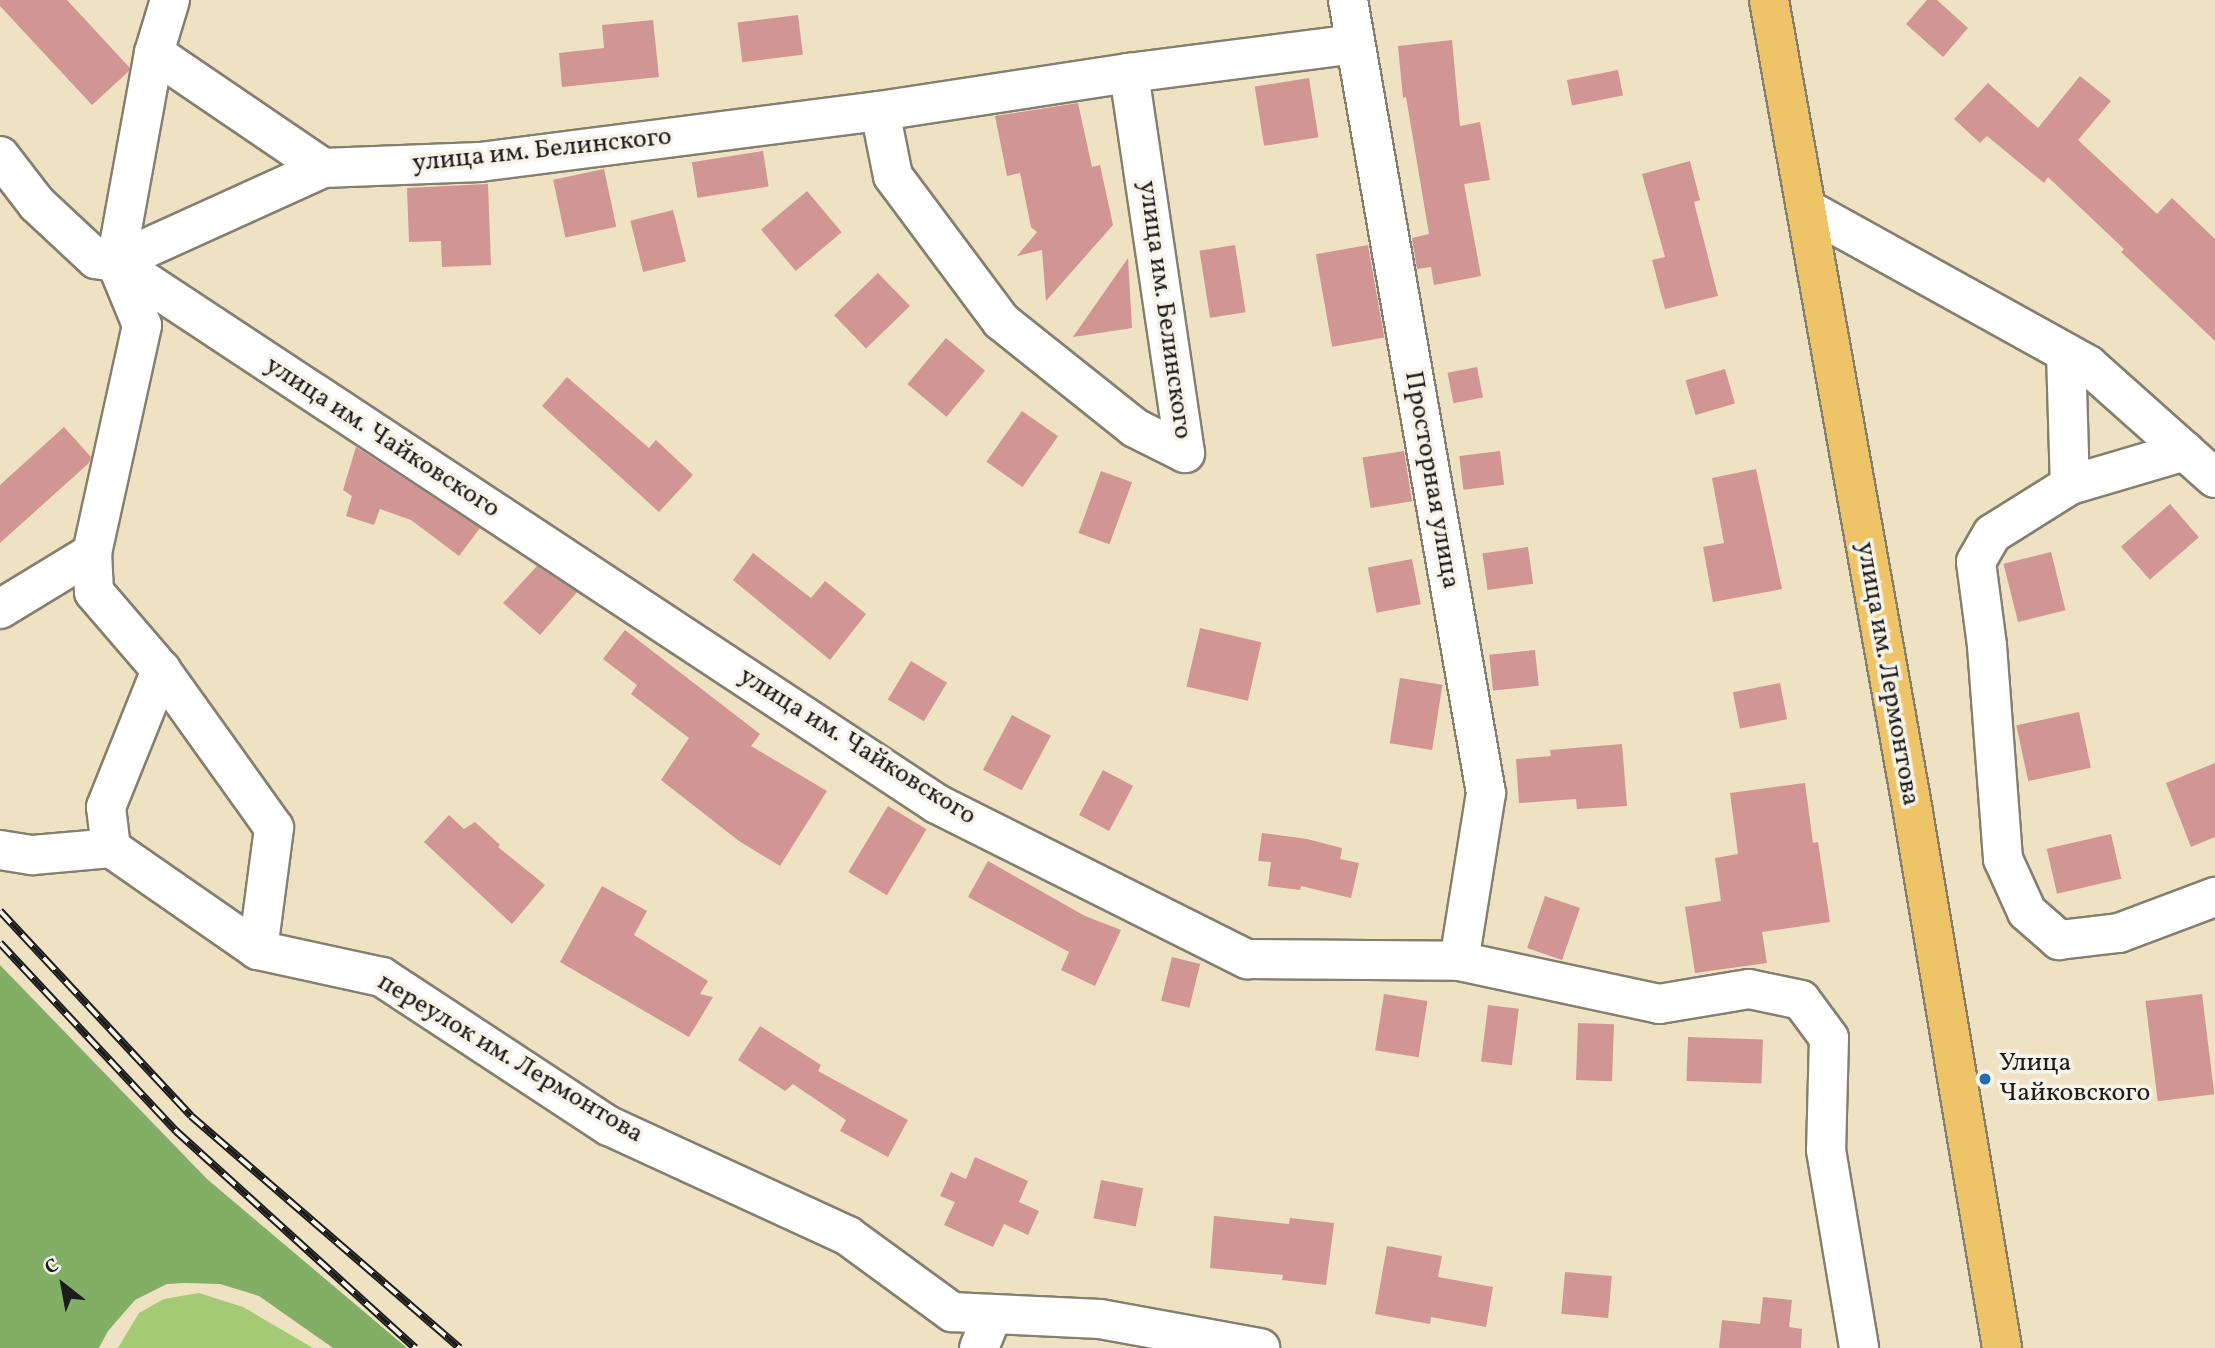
<!DOCTYPE html>
<meta charset="utf-8">
<style>
body{margin:0}
#map{position:relative;width:2215px;height:1348px;overflow:hidden;background:#eee2c3;font-family:Vollkorn,serif}
div>[style]{position:absolute}
.green>*{inset:0;background:#a4ca75}
.forest>*{inset:0;background:#83ae66}
.building>*{inset:0;background:#d19593;transform-origin:0 0}
.roads{filter:drop-shadow(2px 0 #857f70) drop-shadow(-2px 0 #857f70) drop-shadow(0 2px #857f70) drop-shadow(0 -2px #857f70)}
.minor>*{height:38px;margin:-19px;padding:0 19px;transform-origin:19px;border-radius:19px;background:#fff}
.highway>*{height:38px;margin:-19px;padding:0 19px;transform-origin:19px;border-radius:19px;background:#efc469}
.rail>*{height:8px;margin-top:-4px;transform-origin:0;background:repeating-linear-gradient(90deg,#f7f3e8 0 16px,#1c1c1c 0 32px);box-sizing:border-box;border-block:2px solid #1c1c1c}
.dots>*{width:19px;height:19px;translate:-50% -50%;box-sizing:border-box;border:4px solid #f7f3e8;border-radius:50%}
span{translate:-50% -50%;white-space:nowrap;text-align:center;line-height:1.15;-webkit-text-stroke:7px #f7f3e8;paint-order:stroke}
.street-label{font-size:26px;color:#1c1c1c}
.poi-label{font-size:26px;color:#1c1c1c}
.left{translate:0 -50%;text-align:left}
.north{position:absolute;left:28px;top:1250px;width:70px;height:70px;-webkit-text-stroke:5px #f7f3e8;paint-order:stroke;rotate:329deg;font-size:19px;font-weight:700;line-height:28px;text-align:center;color:#1c1c1c}
.north::after{content:'';display:block;margin:auto;width:24px;height:32px;background:#1c1c1c;clip-path:polygon(50% 0,100% 100%,50% 72%,0 100%)}
</style>
<div id="map">
<div class="green">
<i style="clip-path:polygon(199px 1293px,243px 1307px,313px 1348px,118px 1348px,139px 1313px,164px 1299px)"></i>
</div>
<div class="forest">
<i style="clip-path:polygon(0 965px,207px 1179px,407px 1348px,333px 1348px,259px 1296px,220px 1284px,185px 1283px,167px 1284px,135px 1300px,108px 1331px,99px 1348px,0 1348px)"></i>
</div>
<div class="building">
<i style="clip-path:polygon(0 0,67px 0,129px 67px,129px 71px,92px 105px,0 6px)"></i>
<i style="clip-path:polygon(1927px 0,1937px 0,1968px 28px,1943px 57px,1906px 24px)"></i>
<i style="left:798px;top:15px;width:40px;height:61px;rotate:83deg"></i>
<i style="clip-path:polygon(653px 20px,659px 77px,562px 87px,559px 53px,604px 48px,602px 25px)"></i>
<i style="clip-path:polygon(1452px 40px,1460px 126px,1480px 122px,1490px 180px,1464px 184px,1481px 276px,1434px 285px,1431px 267px,1417px 269px,1412px 238px,1429px 234px,1406px 97px,1403px 98px,1398px 46px)"></i>
<i style="left:1618px;top:70px;width:26px;height:52px;rotate:79deg"></i>
<i style="clip-path:polygon(2080px 76px,2111px 101px,2078px 140px,2157px 214px,2172px 198px,2215px 239px,2215px 341px,2121px 252px,2124px 249px,2048px 177px,2044px 183px,1987px 136px,1980px 143px,1954px 119px,1988px 83px,2038px 128px)"></i>
<i style="left:1309px;top:78px;width:60px;height:55px;rotate:81deg"></i>
<i style="clip-path:polygon(1078px 103px,1092px 167px,1100px 165px,1113px 225px,1046px 301px,1042px 250px,1017px 256px,1037px 232px,1031px 227px,1020px 173px,1007px 176px,995px 116px)"></i>
<i style="left:763px;top:151px;width:36px;height:72px;rotate:81deg"></i>
<i style="clip-path:polygon(1690px 161px,1700px 200px,1694px 202px,1718px 296px,1665px 309px,1652px 260px,1665px 257px,1642px 174px)"></i>
<i style="left:604px;top:169px;width:59px;height:52px;rotate:78deg"></i>
<i style="clip-path:polygon(488px 184px,491px 265px,442px 267px,441px 241px,409px 242px,407px 188px)"></i>
<i style="left:807px;top:191px;width:54px;height:60px;rotate:50deg"></i>
<i style="left:673px;top:210px;width:53px;height:44px;rotate:76deg"></i>
<i style="left:1235px;top:245px;width:68px;height:36px;rotate:81deg"></i>
<i style="left:1368px;top:245px;width:94px;height:53px;rotate:80deg"></i>
<i style="clip-path:polygon(1128px 258px,1132px 328px,1073px 337px)"></i>
<i style="left:878px;top:273px;width:46px;height:61px;rotate:46deg"></i>
<i style="left:946px;top:338px;width:51px;height:60px;rotate:40deg"></i>
<i style="left:1477px;top:367px;width:31px;height:30px;rotate:79deg"></i>
<i style="left:1725px;top:369px;width:36px;height:41px;rotate:74deg"></i>
<i style="clip-path:polygon(567px 377px,649px 448px,656px 440px,693px 475px,659px 512px,542px 406px)"></i>
<i style="left:1022px;top:411px;width:44px;height:62px;rotate:35deg"></i>
<i style="clip-path:polygon(64px 427px,91px 457px,89px 463px,0 543px,0 485px)"></i>
<i style="clip-path:polygon(356px 447px,480px 528px,459px 556px,411px 520px,380px 509px,374px 525px,346px 516px,352px 496px,343px 490px)"></i>
<i style="left:1404px;top:451px;width:51px;height:42px;rotate:81deg"></i>
<i style="left:1500px;top:451px;width:34px;height:41px;rotate:83deg"></i>
<i style="clip-path:polygon(1756px 469px,1782px 589px,1713px 602px,1703px 547px,1724px 543px,1712px 478px)"></i>
<i style="left:1101px;top:471px;width:33px;height:66px;rotate:20deg"></i>
<i style="left:2170px;top:504px;width:44px;height:65px;rotate:49deg"></i>
<i style="left:1528px;top:547px;width:37px;height:46px;rotate:82deg"></i>
<i style="left:2051px;top:552px;width:60px;height:49px;rotate:76deg"></i>
<i style="clip-path:polygon(753px 553px,811px 598px,825px 581px,866px 614px,830px 660px,733px 580px)"></i>
<i style="left:1412px;top:559px;width:46px;height:45px;rotate:79deg"></i>
<i style="clip-path:polygon(537px 566px,577px 592px,540px 635px,503px 603px)"></i>
<i style="left:1200px;top:628px;width:63px;height:60px;rotate:13deg"></i>
<i style="clip-path:polygon(625px 630px,760px 734px,751px 746px,827px 791px,780px 866px,739px 841px,661px 780px,689px 738px,631px 694px,637px 685px,603px 659px)"></i>
<i style="left:1535px;top:650px;width:36px;height:46px;rotate:84deg"></i>
<i style="left:911px;top:661px;width:42px;height:45px;rotate:31deg"></i>
<i style="left:1400px;top:678px;width:43px;height:66px;rotate:9deg"></i>
<i style="left:1780px;top:683px;width:37px;height:48px;rotate:79deg"></i>
<i style="left:2079px;top:712px;width:57px;height:64px;rotate:78deg"></i>
<i style="left:1012px;top:715px;width:44px;height:62px;rotate:28deg"></i>
<i style="clip-path:polygon(1622px 744px,1627px 806px,1577px 809px,1576px 799px,1519px 803px,1516px 759px,1551px 756px,1550px 750px)"></i>
<i style="clip-path:polygon(2215px 763px,2215px 837px,2191px 847px,2166px 783px)"></i>
<i style="left:1103px;top:770px;width:34px;height:51px;rotate:28deg"></i>
<i style="clip-path:polygon(1805px 783px,1813px 843px,1818px 842px,1830px 922px,1762px 932px,1767px 963px,1695px 973px,1685px 907px,1721px 901px,1715px 858px,1738px 854px,1730px 793px)"></i>
<i style="left:888px;top:806px;width:45px;height:77px;rotate:31deg"></i>
<i style="clip-path:polygon(449px 815px,464px 829px,475px 822px,500px 845px,498px 847px,545px 885px,512px 924px,424px 842px)"></i>
<i style="clip-path:polygon(1262px 833px,1307px 839px,1342px 848px,1340px 859px,1359px 863px,1351px 898px,1301px 886px,1300px 890px,1268px 886px,1271px 862px,1258px 861px)"></i>
<i style="left:2111px;top:834px;width:46px;height:66px;rotate:77deg"></i>
<i style="clip-path:polygon(988px 861px,1085px 916px,1121px 930px,1095px 986px,1061px 970px,1069px 952px,968px 897px)"></i>
<i style="clip-path:polygon(602px 886px,647px 911px,634px 935px,708px 981px,700px 994px,713px 997px,689px 1037px,560px 962px)"></i>
<i style="left:1545px;top:896px;width:37px;height:55px;rotate:19deg"></i>
<i style="left:1172px;top:957px;width:29px;height:45px;rotate:14deg"></i>
<i style="left:1384px;top:994px;width:44px;height:57px;rotate:9deg"></i>
<i style="left:2202px;top:994px;width:101px;height:57px;rotate:83deg"></i>
<i style="left:1488px;top:1005px;width:31px;height:57px;rotate:7deg"></i>
<i style="left:1578px;top:1023px;width:36px;height:57px;rotate:2deg"></i>
<i style="clip-path:polygon(760px 1026px,821px 1065px,818px 1071px,908px 1120px,888px 1157px,840px 1131px,846px 1120px,793px 1084px,785px 1091px,738px 1060px)"></i>
<i style="left:1688px;top:1037px;width:75px;height:44px;rotate:2deg"></i>
<i style="clip-path:polygon(975px 1157px,1028px 1181px,1019px 1202px,1039px 1211px,1028px 1235px,1004px 1224px,993px 1247px,944px 1225px,955px 1202px,940px 1196px,951px 1172px,966px 1179px)"></i>
<i style="left:1101px;top:1180px;width:43px;height:39px;rotate:11deg"></i>
<i style="clip-path:polygon(1214px 1216px,1289px 1224px,1290px 1218px,1334px 1223px,1326px 1285px,1282px 1280px,1283px 1275px,1210px 1268px)"></i>
<i style="clip-path:polygon(1387px 1246px,1442px 1256px,1438px 1277px,1493px 1287px,1486px 1327px,1431px 1317px,1430px 1324px,1375px 1314px)"></i>
<i style="left:1565px;top:1272px;width:47px;height:42px;rotate:5deg"></i>
<i style="clip-path:polygon(1763px 1297px,1792px 1300px,1789px 1327px,1802px 1329px,1801px 1348px,1719px 1348px,1722px 1320px,1760px 1324px)"></i>
</div>
<div class="roads">
<div class="minor">
<i style="left:1348px;top:0;width:805px;rotate:80.13deg"></i>
<i style="left:1486px;top:793px;width:170px;rotate:99.1deg"></i>
<i style="left:154px;top:53px;width:204px;rotate:34.2deg"></i>
<i style="left:323px;top:168px;width:157px;rotate:-2.2deg"></i>
<i style="left:480px;top:162px;width:403px;rotate:-7.3deg"></i>
<i style="left:880px;top:111px;width:252px;rotate:-8.7deg"></i>
<i style="left:1129px;top:73px;width:228px;rotate:-7.3deg"></i>
<i style="left:880px;top:111px;width:66px;rotate:78.7deg"></i>
<i style="left:893px;top:176px;width:181px;rotate:53.3deg"></i>
<i style="left:1001px;top:321px;width:171px;rotate:38.6deg"></i>
<i style="left:1135px;top:428px;width:56px;rotate:26.6deg"></i>
<i style="left:1185px;top:453px;width:384px;rotate:-98.4deg"></i>
<i style="left:0;top:156px;width:61px;rotate:52.4deg"></i>
<i style="left:37px;top:204px;width:81px;rotate:43deg"></i>
<i style="left:96px;top:259px;width:20px;rotate:9deg"></i>
<i style="left:116px;top:262px;width:227px;rotate:-24.4deg"></i>
<i style="left:1807px;top:209px;width:321px;rotate:29deg"></i>
<i style="left:2088px;top:365px;width:170px;rotate:41.7deg"></i>
<i style="left:116px;top:262px;width:984px;rotate:33.43deg"></i>
<i style="left:937px;top:804px;width:347px;rotate:26.6deg"></i>
<i style="left:1247px;top:959px;width:212px;rotate:0.5deg"></i>
<i style="left:1459px;top:961px;width:205px;rotate:12.1deg"></i>
<i style="left:1659px;top:1004px;width:91px;rotate:-9.5deg"></i>
<i style="left:1749px;top:989px;width:53px;rotate:11.9deg"></i>
<i style="left:1801px;top:1000px;width:47px;rotate:53.6deg"></i>
<i style="left:1829px;top:1038px;width:112px;rotate:91.5deg"></i>
<i style="left:1826px;top:1150px;width:201px;rotate:80.5deg"></i>
<i style="left:116px;top:262px;width:212px;rotate:-79.7deg"></i>
<i style="left:154px;top:53px;width:55px;rotate:-73.2deg"></i>
<i style="left:2066px;top:353px;width:132px;rotate:88.3deg"></i>
<i style="left:2185px;top:451px;width:120px;rotate:163.5deg"></i>
<i style="left:2070px;top:485px;width:92px;rotate:147.9deg"></i>
<i style="left:1992px;top:534px;width:32px;rotate:120deg"></i>
<i style="left:1976px;top:562px;width:85px;rotate:82.5deg"></i>
<i style="left:1987px;top:646px;width:214px;rotate:85.7deg"></i>
<i style="left:2003px;top:859px;width:58px;rotate:65.6deg"></i>
<i style="left:2027px;top:912px;width:43px;rotate:41.2deg"></i>
<i style="left:2059px;top:940px;width:60px;rotate:-6.7deg"></i>
<i style="left:2119px;top:933px;width:103px;rotate:-20.6deg"></i>
<i style="left:92px;top:553px;width:39px;rotate:87deg"></i>
<i style="left:94px;top:592px;width:103px;rotate:49.3deg"></i>
<i style="left:161px;top:670px;width:194px;rotate:54.4deg"></i>
<i style="left:274px;top:828px;width:123px;rotate:97.5deg"></i>
<i style="left:258px;top:950px;width:127px;rotate:12.3deg"></i>
<i style="left:382px;top:977px;width:272px;rotate:33.3deg"></i>
<i style="left:609px;top:1126px;width:263px;rotate:24.7deg"></i>
<i style="left:848px;top:1236px;width:129px;rotate:36.2deg"></i>
<i style="left:952px;top:1312px;width:148px;rotate:2.7deg"></i>
<i style="left:1100px;top:1319px;width:163px;rotate:10.3deg"></i>
<i style="left:0;top:609px;width:108px;rotate:-31.3deg"></i>
<i style="left:92px;top:553px;width:233px;rotate:-77.6deg"></i>
<i style="left:142px;top:325px;width:68px;rotate:-112.4deg"></i>
<i style="left:111px;top:848px;width:41px;rotate:-97deg"></i>
<i style="left:106px;top:807px;width:148px;rotate:-68.1deg"></i>
<i style="left:0;top:850px;width:33px;rotate:9deg"></i>
<i style="left:33px;top:855px;width:78px;rotate:-5.1deg"></i>
<i style="left:111px;top:848px;width:179px;rotate:34.8deg"></i>
<i style="left:979px;top:1348px;width:35px;rotate:-68deg"></i>
</div>
<div class="highway">
<i style="left:1769px;top:0;width:825px;rotate:79.94deg"></i>
<i style="left:1913px;top:812px;width:543px;rotate:80.57deg"></i>
</div>
</div>
<div class="rail">
<i style="left:0;top:911px;width:280px;rotate:47deg"></i>
<i style="left:191px;top:1116px;width:355px;rotate:40.8deg"></i>
<i style="left:0;top:943px;width:258px;rotate:46.9deg"></i>
<i style="left:176px;top:1131px;width:323px;rotate:42.2deg"></i>
</div>
<div class="dots">
<i style="left:1985px;top:1079px;background:#1f6fb2"></i>
</div>
<div class="street-label">
<span style="left:542px;top:151px;rotate:-6deg">улица им. Белинского</span>
<span style="left:1164px;top:310px;rotate:82deg">улица им. Белинского</span>
<span style="left:382px;top:438px;rotate:33deg">улица им. Чайковского</span>
<span style="left:1431px;top:480px;rotate:80deg">Просторная улица</span>
<span style="left:1887px;top:674px;rotate:80deg">улица им. Лермонтова</span>
<span style="left:857px;top:747px;rotate:32deg">улица им. Чайковского</span>
<span style="left:510px;top:1059px;rotate:31deg">переулок им. Лермонтова</span>
</div>
<div class="poi-label">
<span class="left" style="left:1999px;top:1079px">Улица<br>Чайковского</span>
</div>
<div class="north">С</div>
</div>
